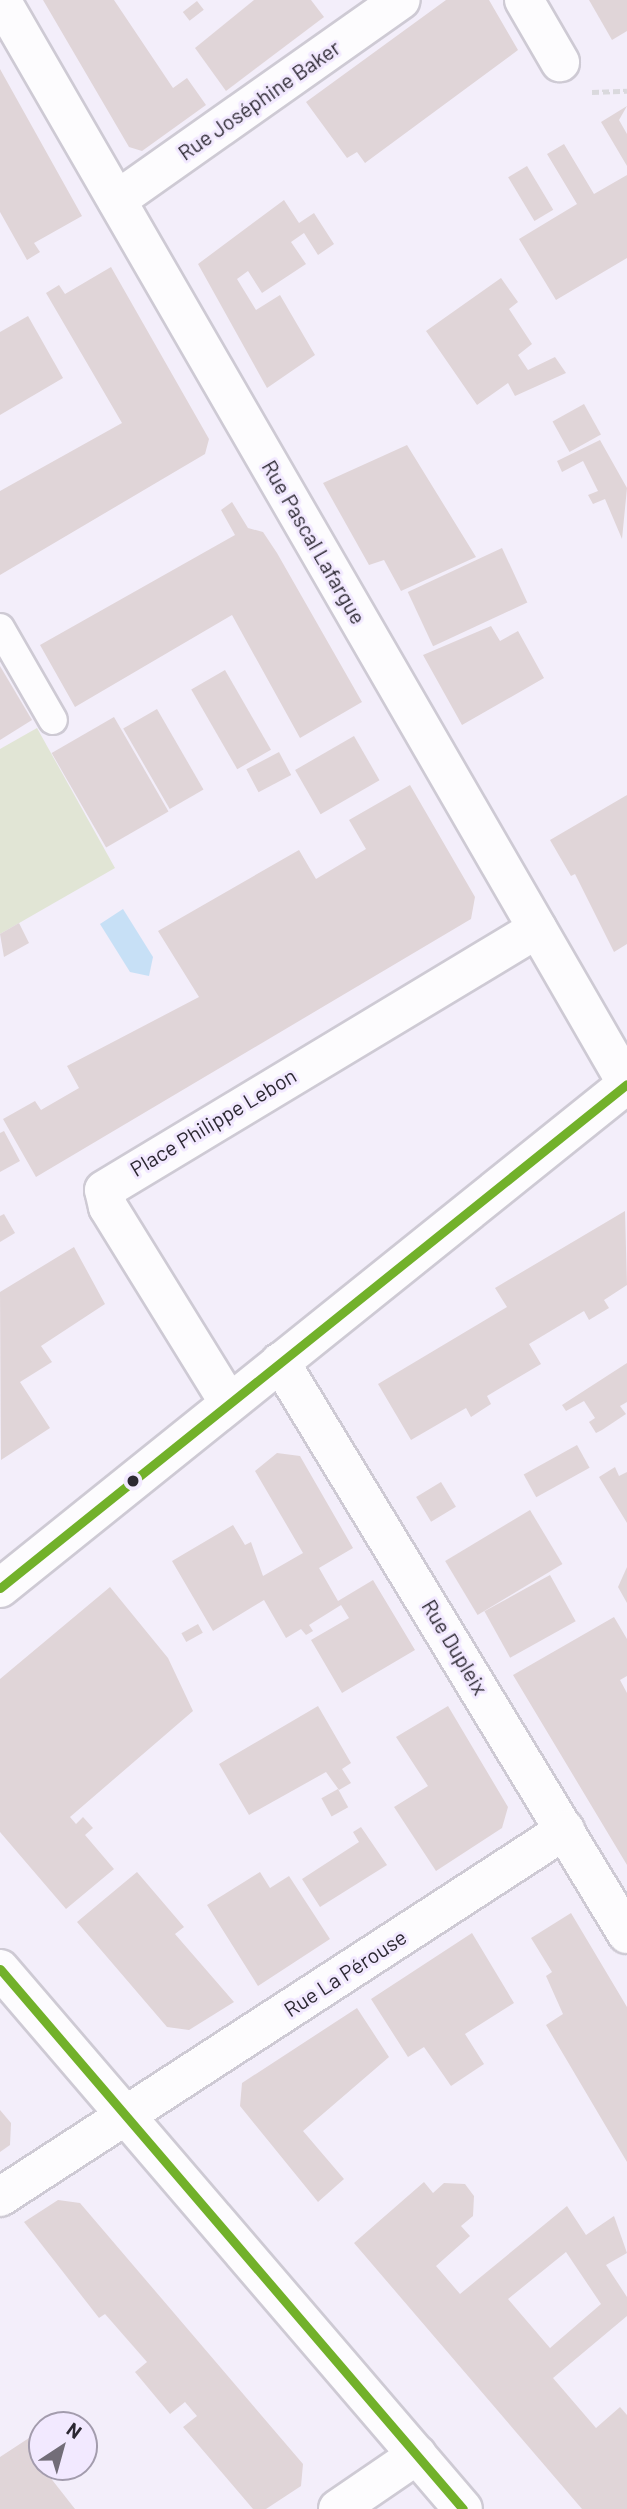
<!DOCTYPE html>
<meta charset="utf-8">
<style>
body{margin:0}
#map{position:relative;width:627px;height:2509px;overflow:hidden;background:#f3eefa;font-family:Barlow,sans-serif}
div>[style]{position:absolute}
.green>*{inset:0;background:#e1e5d5}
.water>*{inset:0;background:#c7e0f6}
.building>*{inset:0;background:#e0d5d8;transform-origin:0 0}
.path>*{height:4.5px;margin-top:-2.25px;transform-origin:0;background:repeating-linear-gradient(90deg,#dad9dd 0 7px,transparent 0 10.5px)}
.roads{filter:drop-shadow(2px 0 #cecad4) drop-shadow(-2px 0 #cecad4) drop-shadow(0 2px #cecad4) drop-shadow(0 -2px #cecad4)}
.lane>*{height:28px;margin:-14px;padding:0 14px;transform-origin:14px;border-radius:14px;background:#fdfcfe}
.street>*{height:38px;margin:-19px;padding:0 19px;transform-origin:19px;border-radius:19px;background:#fdfcfe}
.secondary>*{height:38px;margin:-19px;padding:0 19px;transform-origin:19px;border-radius:19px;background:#fdfcfe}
.bus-1>*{height:9px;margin:-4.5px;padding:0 4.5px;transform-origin:4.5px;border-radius:4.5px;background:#72b12a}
.dots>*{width:19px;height:19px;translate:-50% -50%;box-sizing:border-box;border:4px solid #f2e9ff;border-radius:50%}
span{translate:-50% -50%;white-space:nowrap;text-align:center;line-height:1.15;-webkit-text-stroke:6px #f2e9ff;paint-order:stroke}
.street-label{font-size:21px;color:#2c2832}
.north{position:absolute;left:28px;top:2411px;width:70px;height:70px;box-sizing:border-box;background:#f2e9ff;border:2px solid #a39cad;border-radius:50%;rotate:36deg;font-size:19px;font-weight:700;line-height:28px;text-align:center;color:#2c2832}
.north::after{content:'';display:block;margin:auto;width:24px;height:32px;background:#726d78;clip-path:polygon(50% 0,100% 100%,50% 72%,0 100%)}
</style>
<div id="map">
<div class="green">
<i style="clip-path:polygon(37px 728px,115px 868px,0 934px,0 749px)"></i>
</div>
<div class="water">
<i style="clip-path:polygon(123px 909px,153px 957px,149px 976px,130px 972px,100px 924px)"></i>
</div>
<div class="building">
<i style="clip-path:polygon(43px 0,114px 0,173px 88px,187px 78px,206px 105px,142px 151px,129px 147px)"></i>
<i style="clip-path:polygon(254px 0,311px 0,324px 17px,226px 91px,195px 48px)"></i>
<i style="clip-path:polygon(446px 0,489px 0,518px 50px,365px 163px,357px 152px,347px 158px,306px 102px)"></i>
<i style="clip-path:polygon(589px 0,627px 0,627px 31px,612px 40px)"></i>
<i style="left:197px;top:1px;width:11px;height:18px;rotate:52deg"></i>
<i style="clip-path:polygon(0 69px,82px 216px,34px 243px,40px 252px,27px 260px,0 212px)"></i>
<i style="clip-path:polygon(627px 106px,619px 120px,627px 134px,627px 166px,601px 122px)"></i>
<i style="clip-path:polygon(564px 144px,594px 194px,627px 175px,627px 258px,556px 300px,519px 239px,577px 204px,547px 154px)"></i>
<i style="left:527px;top:166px;width:51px;height:22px;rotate:59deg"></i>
<i style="clip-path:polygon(284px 200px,299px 223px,314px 213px,334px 244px,318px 255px,304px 233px,291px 242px,306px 264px,262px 293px,248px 271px,237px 279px,256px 310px,280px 295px,315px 355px,267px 388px,198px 264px)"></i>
<i style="clip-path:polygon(111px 267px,209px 439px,205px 454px,0 575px,0 491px,122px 423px,46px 293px,59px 285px,65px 294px)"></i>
<i style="clip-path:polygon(501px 278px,518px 302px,509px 309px,532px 344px,518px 355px,528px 370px,555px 357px,566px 373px,515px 396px,508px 383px,477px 405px,426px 331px)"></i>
<i style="clip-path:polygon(28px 316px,63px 378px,0 415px,0 332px)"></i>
<i style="left:584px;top:404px;width:35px;height:36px;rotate:61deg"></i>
<i style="clip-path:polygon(600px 440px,627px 488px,622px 539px,605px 499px,593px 504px,588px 495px,598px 491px,583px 461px,562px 472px,557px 461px)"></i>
<i style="clip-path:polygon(407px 445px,476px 557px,401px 591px,384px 560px,369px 565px,323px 483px)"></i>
<i style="clip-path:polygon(232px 502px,248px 528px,263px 532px,277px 553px,362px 702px,300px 738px,232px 615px,75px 707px,40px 645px,235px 535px,221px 510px)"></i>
<i style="left:502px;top:548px;width:60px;height:104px;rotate:65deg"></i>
<i style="clip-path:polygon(491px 626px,500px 641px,518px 631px,544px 678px,462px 725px,423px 655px)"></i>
<i style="clip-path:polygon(0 666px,32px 720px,0 740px)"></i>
<i style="left:225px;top:670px;width:92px;height:39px;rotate:60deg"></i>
<i style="left:157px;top:709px;width:93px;height:39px;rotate:60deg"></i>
<i style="left:114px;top:717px;width:109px;height:72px;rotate:60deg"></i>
<i style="left:354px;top:736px;width:51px;height:68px;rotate:60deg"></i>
<i style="left:279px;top:752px;width:26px;height:37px;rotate:62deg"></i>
<i style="clip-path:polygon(410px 785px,475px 897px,471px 919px,36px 1177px,3px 1119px,35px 1101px,41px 1110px,79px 1088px,67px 1066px,199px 997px,158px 931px,299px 850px,316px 879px,366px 849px,349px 820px)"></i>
<i style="clip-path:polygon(627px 795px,627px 944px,614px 952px,575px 874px,571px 876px,550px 840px)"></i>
<i style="clip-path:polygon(19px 923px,29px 943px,4px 957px,0 934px)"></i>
<i style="clip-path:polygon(4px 1131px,20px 1161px,0 1172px,0 1133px)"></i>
<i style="clip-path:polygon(625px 1211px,627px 1285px,604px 1300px,609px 1308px,589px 1320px,584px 1311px,529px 1344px,541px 1364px,487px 1396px,491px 1404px,471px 1417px,466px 1408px,411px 1440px,378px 1384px,507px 1307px,495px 1288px)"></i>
<i style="clip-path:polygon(4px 1214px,15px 1233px,0 1242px,0 1216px)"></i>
<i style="clip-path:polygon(74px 1247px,105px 1304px,41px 1346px,52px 1362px,20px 1382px,50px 1428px,1px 1460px,0 1292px)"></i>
<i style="clip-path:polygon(627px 1363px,627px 1402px,620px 1406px,626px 1414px,602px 1430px,596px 1433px,589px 1422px,595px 1418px,584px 1401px,566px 1411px,562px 1405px)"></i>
<i style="left:577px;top:1445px;width:26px;height:61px;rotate:61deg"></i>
<i style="clip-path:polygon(277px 1453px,300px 1456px,353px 1548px,319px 1568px,338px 1601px,373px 1580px,415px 1650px,342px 1693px,311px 1640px,349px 1618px,341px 1605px,309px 1625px,313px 1631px,306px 1635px,301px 1629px,286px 1638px,264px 1600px,213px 1631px,172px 1561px,233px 1525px,245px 1545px,251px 1542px,263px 1576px,303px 1553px,255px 1471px)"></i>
<i style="clip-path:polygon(615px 1467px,619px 1476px,627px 1472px,627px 1523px,599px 1477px)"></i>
<i style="left:441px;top:1482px;width:29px;height:29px;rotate:59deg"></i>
<i style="left:530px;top:1510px;width:63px;height:99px;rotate:59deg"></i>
<i style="clip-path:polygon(627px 1567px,627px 1603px,618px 1587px)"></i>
<i style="left:550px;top:1575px;width:53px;height:75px;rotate:61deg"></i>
<i style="clip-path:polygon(110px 1587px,168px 1658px,193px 1711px,70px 1817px,76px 1824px,83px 1817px,93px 1828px,85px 1835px,114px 1869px,66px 1909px,0 1832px,0 1679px)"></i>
<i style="clip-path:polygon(614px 1617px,627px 1639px,627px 1676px,620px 1680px,627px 1693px,627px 1865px,513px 1675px)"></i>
<i style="left:198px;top:1624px;width:10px;height:19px;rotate:61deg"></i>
<i style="clip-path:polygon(318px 1706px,351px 1763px,342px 1769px,351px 1783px,339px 1790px,326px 1772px,249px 1815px,219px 1764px)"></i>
<i style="clip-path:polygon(448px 1706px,508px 1807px,502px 1828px,436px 1871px,394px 1807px,428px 1786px,396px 1737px)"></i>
<i style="left:338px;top:1789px;width:21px;height:19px;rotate:61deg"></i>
<i style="clip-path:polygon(361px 1827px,387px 1865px,320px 1907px,302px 1879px,359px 1842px,353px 1832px)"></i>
<i style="clip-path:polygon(137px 1872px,184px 1927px,175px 1934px,234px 2002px,189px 2030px,167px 2027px,77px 1922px)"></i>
<i style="clip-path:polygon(260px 1872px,270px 1888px,289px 1876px,330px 1939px,258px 1986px,207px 1905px)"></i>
<i style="clip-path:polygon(571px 1913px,627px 2007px,627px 2162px,546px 2025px,563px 2014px,546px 1976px,552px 1972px,531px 1938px)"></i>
<i style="clip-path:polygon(472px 1933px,514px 2003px,465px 2034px,484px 2064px,451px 2086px,424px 2047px,408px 2057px,371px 1999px)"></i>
<i style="clip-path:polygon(357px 2008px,389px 2057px,303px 2131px,344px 2179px,318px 2202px,240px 2106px,242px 2083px)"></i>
<i style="clip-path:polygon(0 2110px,11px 2123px,10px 2145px,0 2152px)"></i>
<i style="clip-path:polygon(evenodd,424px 2182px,433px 2193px,444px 2183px,465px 2184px,474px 2196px,473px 2216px,461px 2226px,470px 2236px,436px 2266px,460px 2294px,567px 2206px,586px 2235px,614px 2216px,627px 2253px,606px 2265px,627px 2297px,627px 2316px,553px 2378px,596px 2428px,620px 2407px,627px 2415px,627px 2509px,582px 2509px,354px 2243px,424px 2182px,566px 2252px,601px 2304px,550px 2348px,508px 2299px,566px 2252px)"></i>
<i style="clip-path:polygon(58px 2200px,80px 2203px,303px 2464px,301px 2486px,266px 2509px,253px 2509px,183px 2427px,197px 2416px,185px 2402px,170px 2414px,135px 2372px,147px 2362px,105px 2314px,99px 2318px,24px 2222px)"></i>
<i style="clip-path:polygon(29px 2438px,42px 2467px,75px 2509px,0 2509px,0 2457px)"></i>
</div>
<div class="path">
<i style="left:592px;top:92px;width:35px;rotate:-2deg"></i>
</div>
<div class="roads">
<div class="lane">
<i style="left:0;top:628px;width:106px;rotate:60.1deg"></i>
</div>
<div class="street">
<i style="left:1px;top:0;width:1252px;rotate:59.99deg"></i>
<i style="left:524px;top:0;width:72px;rotate:59.9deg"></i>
<i style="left:117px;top:200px;width:347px;rotate:-35.2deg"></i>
<i style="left:280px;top:1362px;width:669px;rotate:58.76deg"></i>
<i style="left:229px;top:1403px;width:230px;rotate:-121.7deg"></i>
<i style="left:108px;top:1207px;width:17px;rotate:-103deg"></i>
<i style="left:104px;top:1190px;width:506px;rotate:-31.08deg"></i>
<i style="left:0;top:1588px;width:804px;rotate:-38.79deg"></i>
<i style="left:0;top:2197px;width:674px;rotate:-33.01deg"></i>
<i style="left:338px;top:2509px;width:96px;rotate:-34.4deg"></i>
</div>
<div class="secondary">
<i style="left:0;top:1969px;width:711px;rotate:49.39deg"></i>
</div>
</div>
<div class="bus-1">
<i style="left:0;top:1588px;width:804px;rotate:-38.79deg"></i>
<i style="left:0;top:1969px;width:711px;rotate:49.39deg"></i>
</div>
<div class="dots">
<i style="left:133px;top:1481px;background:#2c2832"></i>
</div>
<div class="street-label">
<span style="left:259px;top:100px;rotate:-35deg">Rue Joséphine Baker</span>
<span style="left:314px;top:542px;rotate:60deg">Rue Pascal Lafargue</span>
<span style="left:213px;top:1122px;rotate:-31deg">Place Philippe Lebon</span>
<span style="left:455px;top:1647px;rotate:59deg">Rue Dupleix</span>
<span style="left:345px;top:1973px;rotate:-33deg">Rue La Pérouse</span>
</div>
<div class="north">N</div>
</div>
